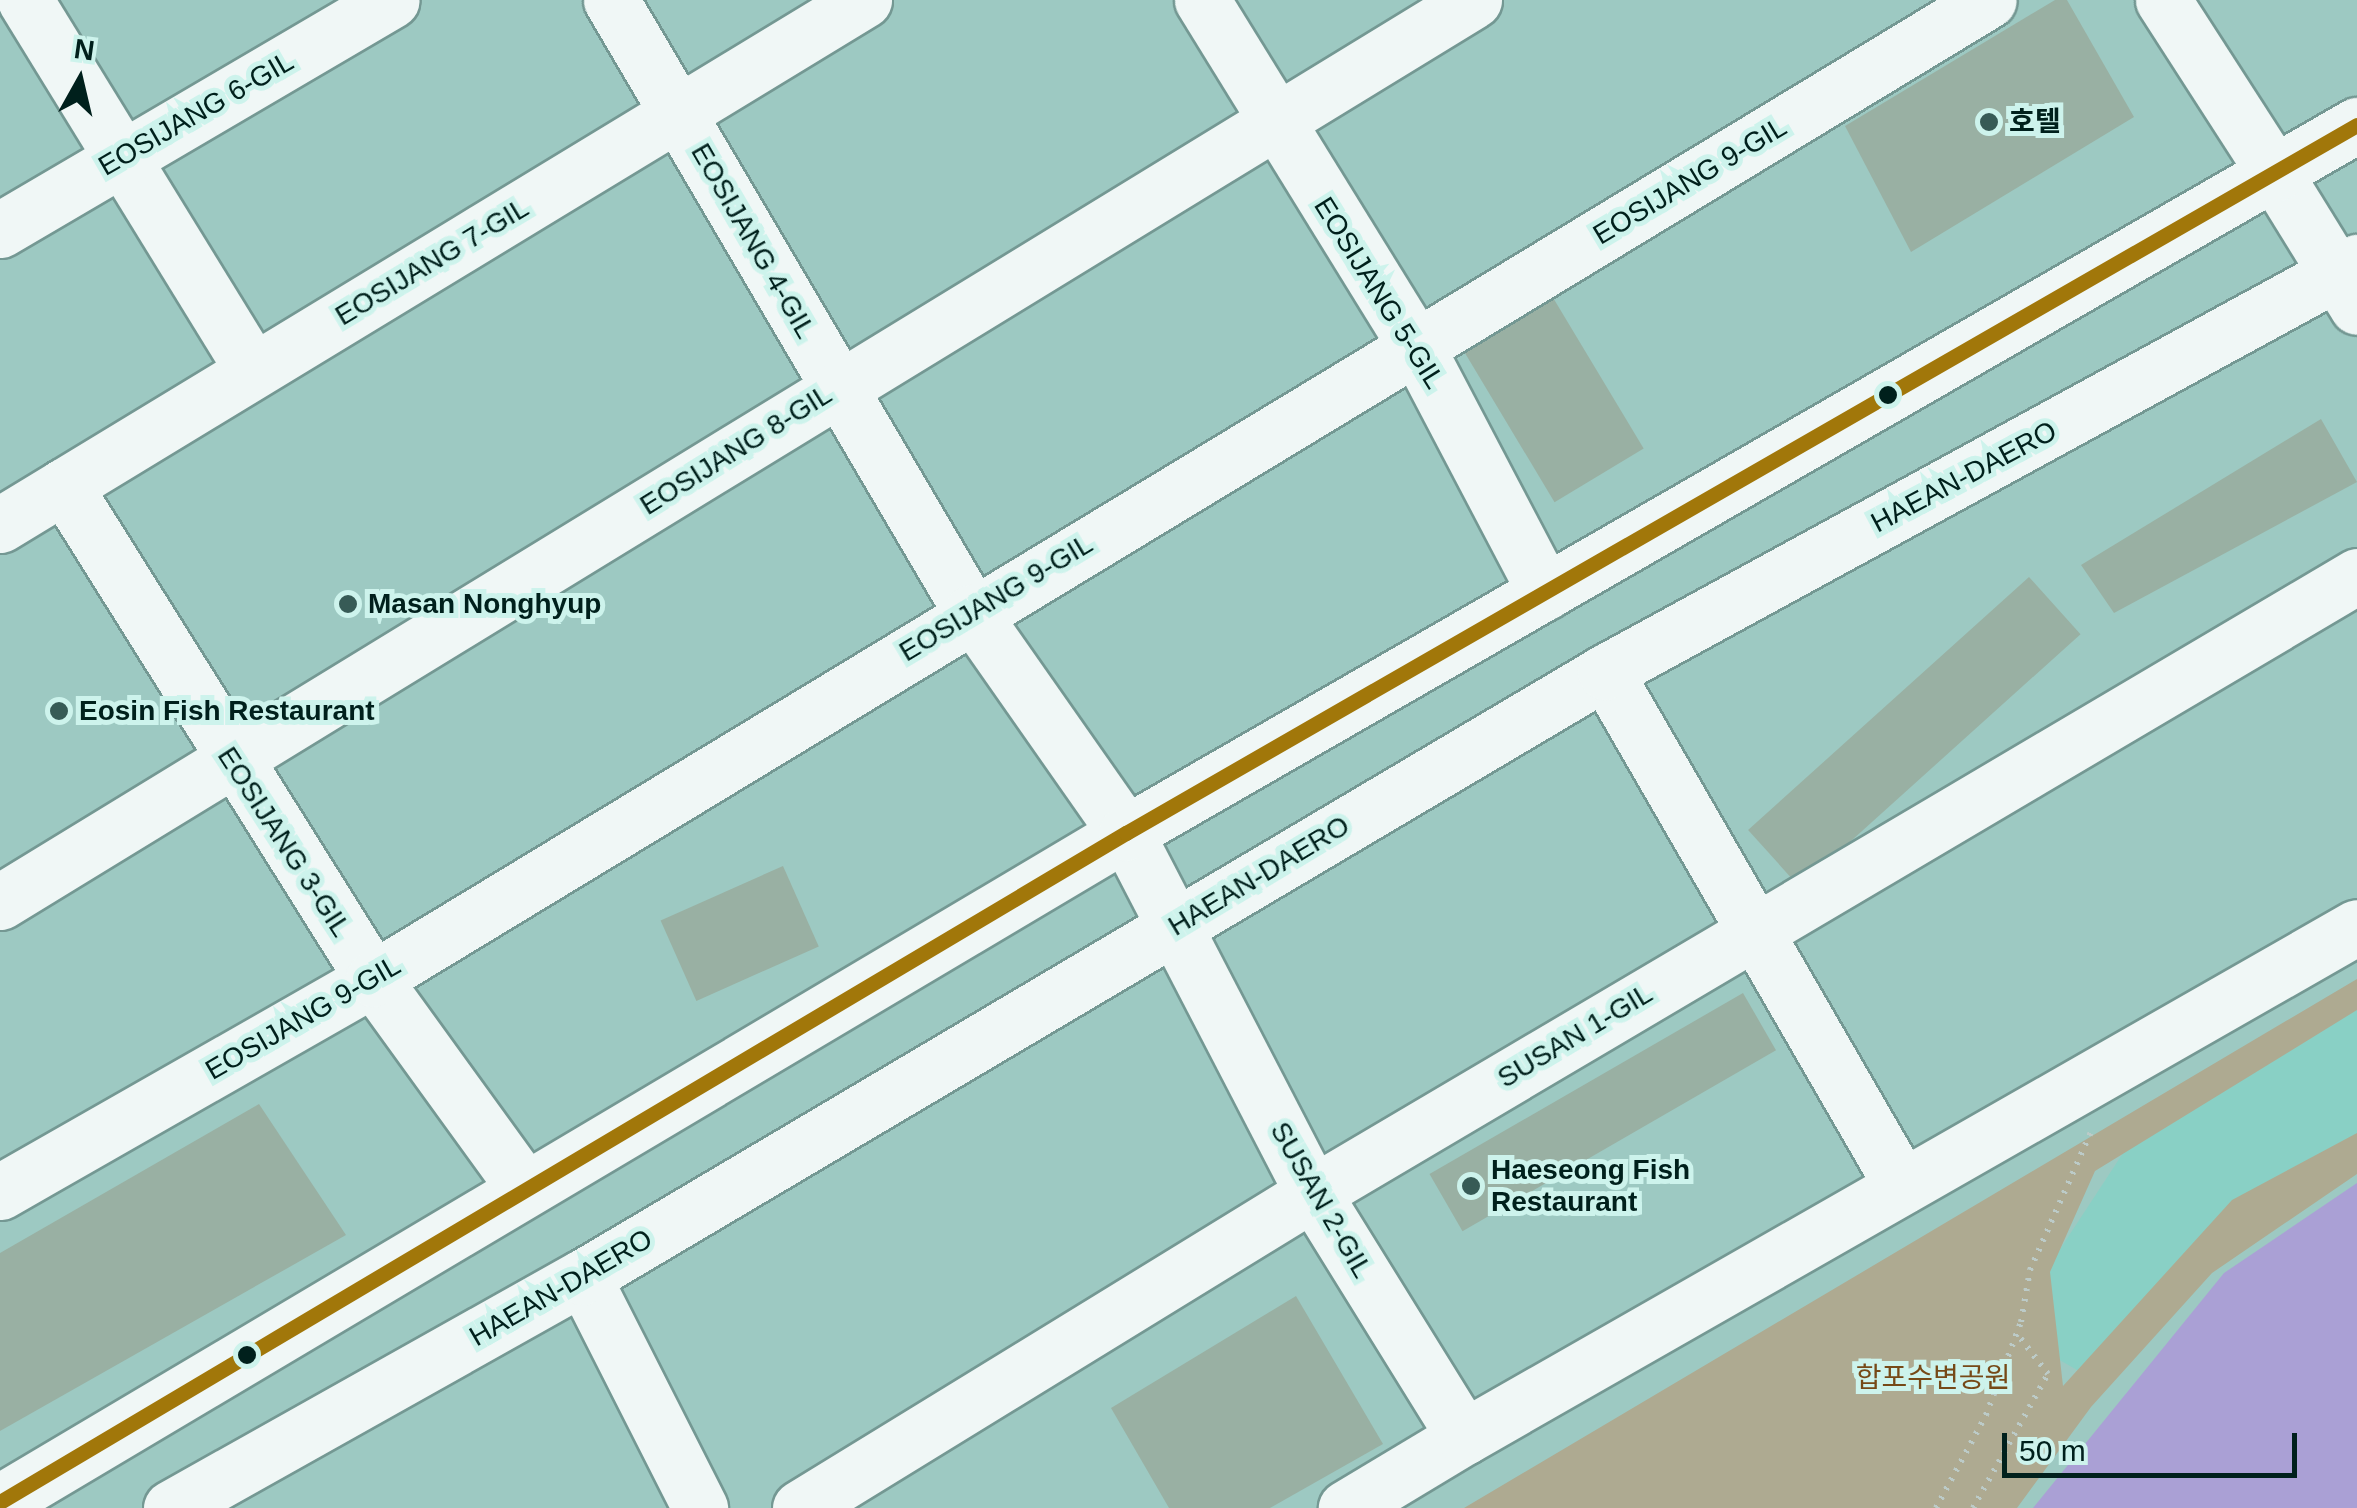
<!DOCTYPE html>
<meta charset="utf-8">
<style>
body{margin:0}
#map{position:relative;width:2357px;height:1508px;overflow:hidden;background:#9dc9c2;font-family:Helvetica,"Noto Sans KR",sans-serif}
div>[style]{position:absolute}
.built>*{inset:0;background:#89d0c5}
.green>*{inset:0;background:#aeaa91}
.water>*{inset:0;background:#aaa0d5}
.building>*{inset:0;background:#99b0a3;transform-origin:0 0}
.path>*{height:6px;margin-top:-3px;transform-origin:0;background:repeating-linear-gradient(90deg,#bccbc8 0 2.5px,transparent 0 10.5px)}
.roads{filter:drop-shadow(2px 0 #749893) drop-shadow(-2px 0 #749893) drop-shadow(0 2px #749893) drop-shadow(0 -2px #749893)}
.minor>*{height:55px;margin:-27.5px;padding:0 27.5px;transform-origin:27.5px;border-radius:27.5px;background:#f0f7f6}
.major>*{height:55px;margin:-27.5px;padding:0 27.5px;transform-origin:27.5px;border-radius:27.5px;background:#f0f7f6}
.bus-1>*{height:15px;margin:-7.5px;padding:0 7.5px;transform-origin:7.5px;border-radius:7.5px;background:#a1770a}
.dots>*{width:28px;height:28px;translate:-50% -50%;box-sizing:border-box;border:5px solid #cdf3ec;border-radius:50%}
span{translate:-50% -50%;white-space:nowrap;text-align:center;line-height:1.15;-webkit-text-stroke:10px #cdf3ec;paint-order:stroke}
.street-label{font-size:28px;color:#00201c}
.poi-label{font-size:28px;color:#00201c;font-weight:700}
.left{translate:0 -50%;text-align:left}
.park-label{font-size:28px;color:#764917}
.north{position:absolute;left:30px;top:30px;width:100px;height:100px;-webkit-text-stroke:8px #cdf3ec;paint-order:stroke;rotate:8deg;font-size:28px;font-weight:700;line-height:40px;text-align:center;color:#00201c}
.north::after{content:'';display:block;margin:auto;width:35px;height:45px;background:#00201c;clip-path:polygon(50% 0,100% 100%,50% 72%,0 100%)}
.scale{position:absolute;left:2002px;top:1433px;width:295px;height:45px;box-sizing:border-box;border:5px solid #00201c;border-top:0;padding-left:12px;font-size:30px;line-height:35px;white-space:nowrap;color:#00201c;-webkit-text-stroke:8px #cdf3ec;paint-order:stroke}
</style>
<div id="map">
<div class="built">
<i style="clip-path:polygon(2357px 990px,2357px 1170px,2214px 1257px,2098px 1382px,2037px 1347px,2051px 1263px,2125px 1150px)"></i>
</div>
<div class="green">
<i style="clip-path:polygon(2357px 979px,2357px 1010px,2095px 1171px,2050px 1272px,2063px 1386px,2232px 1200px,2357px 1133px,2357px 1174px,2212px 1273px,2091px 1407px,2017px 1508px,1464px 1508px)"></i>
</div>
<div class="water">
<i style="clip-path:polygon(2357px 1183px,2357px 1508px,2033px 1508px,2224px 1273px)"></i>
</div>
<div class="building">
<i style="clip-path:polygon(2055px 0,2067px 0,2134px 117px,1911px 252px,1845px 126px)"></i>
<i style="left:1552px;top:296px;width:178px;height:104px;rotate:59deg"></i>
<i style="clip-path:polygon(2321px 419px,2357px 482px,2114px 613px,2081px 565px)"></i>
<i style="left:2029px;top:577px;width:77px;height:378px;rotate:48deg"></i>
<i style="left:783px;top:866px;width:88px;height:134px;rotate:66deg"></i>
<i style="left:1743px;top:993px;width:66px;height:362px;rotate:60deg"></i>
<i style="clip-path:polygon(259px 1104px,346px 1235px,0 1431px,0 1253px)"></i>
<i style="clip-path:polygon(1296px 1296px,1383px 1444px,1270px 1508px,1169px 1508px,1111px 1408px)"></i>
</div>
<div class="path">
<i style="left:1936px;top:1508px;width:106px;rotate:-61.7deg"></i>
<i style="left:1986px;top:1415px;width:99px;rotate:-69.4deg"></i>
<i style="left:2021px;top:1322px;width:53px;rotate:-80.2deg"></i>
<i style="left:2030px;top:1270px;width:151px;rotate:-66.2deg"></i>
<i style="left:1973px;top:1508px;width:154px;rotate:-60.8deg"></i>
<i style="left:2048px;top:1374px;width:49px;rotate:-127.6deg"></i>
</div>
<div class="roads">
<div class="minor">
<i style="left:25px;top:0;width:435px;rotate:58.4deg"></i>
<i style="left:611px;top:0;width:710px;rotate:59.53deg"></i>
<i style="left:971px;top:612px;width:270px;rotate:55deg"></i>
<i style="left:1126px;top:833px;width:406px;rotate:62.6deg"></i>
<i style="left:1313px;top:1193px;width:287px;rotate:58.2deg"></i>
<i style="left:1464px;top:1437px;width:138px;rotate:149deg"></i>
<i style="left:1202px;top:0;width:407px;rotate:58.3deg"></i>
<i style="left:1416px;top:346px;width:278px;rotate:62.3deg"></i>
<i style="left:2275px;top:174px;width:156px;rotate:58.3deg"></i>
<i style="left:0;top:230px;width:454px;rotate:-30.4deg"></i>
<i style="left:64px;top:486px;width:582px;rotate:57.92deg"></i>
<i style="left:373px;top:979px;width:256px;rotate:54.1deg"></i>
<i style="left:0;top:525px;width:1011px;rotate:-31.28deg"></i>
<i style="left:1605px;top:672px;width:594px;rotate:59.98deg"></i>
<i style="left:0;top:902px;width:1728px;rotate:-31.46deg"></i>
<i style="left:0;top:1192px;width:430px;rotate:-29.7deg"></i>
<i style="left:373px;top:979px;width:1889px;rotate:-31.21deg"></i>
<i style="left:583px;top:1277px;width:259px;rotate:63.1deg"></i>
<i style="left:1464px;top:1437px;width:1028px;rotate:-29.73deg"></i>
<i style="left:800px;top:1508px;width:602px;rotate:-31.55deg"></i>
<i style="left:1313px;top:1193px;width:1213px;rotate:-30.58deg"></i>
</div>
<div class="major">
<i style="left:2163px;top:0;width:207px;rotate:57.2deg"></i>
<i style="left:0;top:1502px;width:1310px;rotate:-30.72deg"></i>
<i style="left:1126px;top:833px;width:1420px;rotate:-29.91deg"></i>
<i style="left:171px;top:1508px;width:472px;rotate:-29.3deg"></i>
<i style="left:583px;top:1277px;width:1188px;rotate:-30.62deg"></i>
<i style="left:1605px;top:672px;width:857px;rotate:-28.6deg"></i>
</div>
</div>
<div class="bus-1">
<i style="left:0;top:1502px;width:1310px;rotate:-30.72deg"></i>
<i style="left:1126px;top:833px;width:1420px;rotate:-29.91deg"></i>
</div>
<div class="dots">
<i style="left:1989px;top:122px;background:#375b56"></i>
<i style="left:1888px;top:395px;background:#00201c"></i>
<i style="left:348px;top:604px;background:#375b56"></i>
<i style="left:59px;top:711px;background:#375b56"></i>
<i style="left:1471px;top:1186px;background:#375b56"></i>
<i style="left:247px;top:1355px;background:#00201c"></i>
</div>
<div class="street-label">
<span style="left:196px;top:114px;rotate:-30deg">EOSIJANG 6-GIL</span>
<span style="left:1690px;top:181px;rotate:-31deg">EOSIJANG 9-GIL</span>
<span style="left:753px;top:241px;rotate:60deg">EOSIJANG 4-GIL</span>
<span style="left:432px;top:262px;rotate:-31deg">EOSIJANG 7-GIL</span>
<span style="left:1379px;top:293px;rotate:58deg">EOSIJANG 5-GIL</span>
<span style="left:736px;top:450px;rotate:-32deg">EOSIJANG 8-GIL</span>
<span style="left:1964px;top:477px;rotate:-28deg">HAEAN-DAERO</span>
<span style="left:996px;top:598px;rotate:-31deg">EOSIJANG 9-GIL</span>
<span style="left:284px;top:842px;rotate:57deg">EOSIJANG 3-GIL</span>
<span style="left:1259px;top:876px;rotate:-31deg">HAEAN-DAERO</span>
<span style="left:303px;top:1018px;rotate:-30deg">EOSIJANG 9-GIL</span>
<span style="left:1575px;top:1036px;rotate:-31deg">SUSAN 1-GIL</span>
<span style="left:1321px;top:1200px;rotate:60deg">SUSAN 2-GIL</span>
<span style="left:561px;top:1288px;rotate:-30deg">HAEAN-DAERO</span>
</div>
<div class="poi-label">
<span class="left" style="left:2009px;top:122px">호텔</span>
<span class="left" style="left:368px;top:604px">Masan Nonghyup</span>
<span class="left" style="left:79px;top:711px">Eosin Fish Restaurant</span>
<span class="left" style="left:1491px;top:1186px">Haeseong Fish<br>Restaurant</span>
</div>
<div class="park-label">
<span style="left:1933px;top:1378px">합포수변공원</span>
</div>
<div class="north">N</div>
<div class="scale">50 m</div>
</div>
